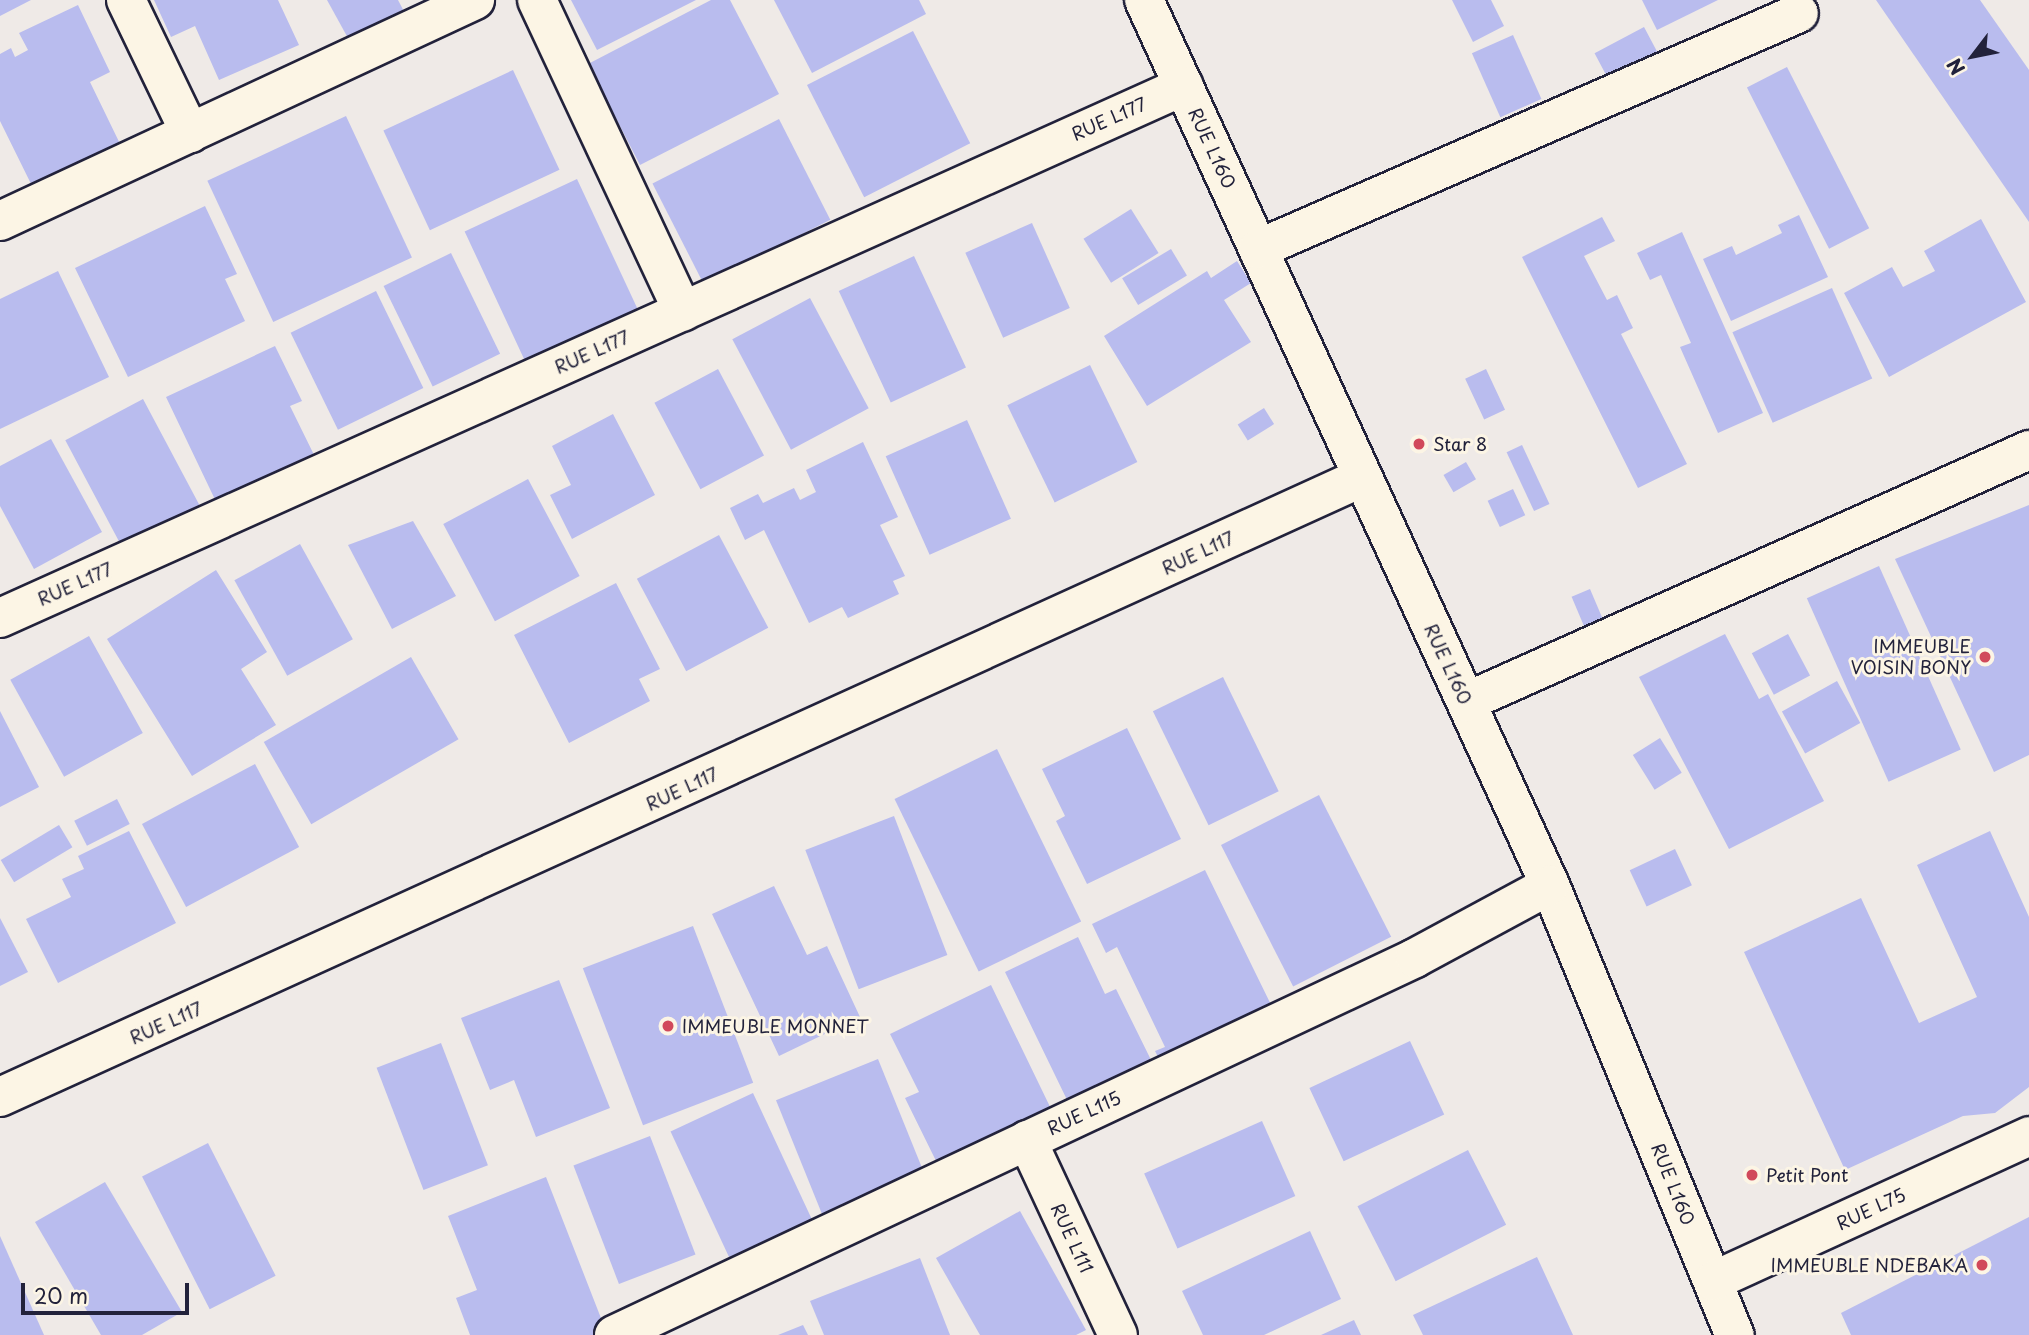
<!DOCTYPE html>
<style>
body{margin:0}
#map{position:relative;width:2029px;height:1335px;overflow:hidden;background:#efeae7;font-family:"Playpen Sans",sans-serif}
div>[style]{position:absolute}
.building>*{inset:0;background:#b9bcee;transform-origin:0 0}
.roads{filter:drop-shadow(2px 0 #22223b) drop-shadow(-2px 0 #22223b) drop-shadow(0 2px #22223b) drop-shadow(0 -2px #22223b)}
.minor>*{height:38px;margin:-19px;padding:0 19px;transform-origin:19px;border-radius:19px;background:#fcf5e5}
.dots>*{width:19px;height:19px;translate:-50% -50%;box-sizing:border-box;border:4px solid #fcf5e5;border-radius:50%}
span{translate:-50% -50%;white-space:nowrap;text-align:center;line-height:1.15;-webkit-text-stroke:6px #fcf5e5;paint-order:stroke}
.street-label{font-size:18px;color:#22223b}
.poi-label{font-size:18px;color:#22223b}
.left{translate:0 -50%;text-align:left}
.right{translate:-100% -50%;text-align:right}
.north{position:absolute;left:1938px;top:21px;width:70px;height:70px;-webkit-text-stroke:5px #fcf5e5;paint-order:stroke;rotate:238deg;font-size:19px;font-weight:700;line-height:28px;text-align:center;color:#22223b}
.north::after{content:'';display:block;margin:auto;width:24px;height:32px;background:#22223b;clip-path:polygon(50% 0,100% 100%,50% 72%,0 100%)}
.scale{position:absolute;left:21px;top:1283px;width:168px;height:32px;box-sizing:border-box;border:4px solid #22223b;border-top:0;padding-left:9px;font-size:21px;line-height:24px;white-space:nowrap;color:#22223b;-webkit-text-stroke:5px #fcf5e5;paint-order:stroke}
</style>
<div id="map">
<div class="building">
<i style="clip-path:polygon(0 0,31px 0,0 16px)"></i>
<i style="clip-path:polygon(154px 0,278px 0,299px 45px,219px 80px,195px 26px,171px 37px)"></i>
<i style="clip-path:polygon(327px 0,398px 0,409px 21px,354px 49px)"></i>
<i style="clip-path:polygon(571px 0,696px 0,597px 50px)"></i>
<i style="clip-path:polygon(711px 0,730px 0,779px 94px,640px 165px,588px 64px)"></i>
<i style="clip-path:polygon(774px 0,919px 0,926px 14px,812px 73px)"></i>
<i style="clip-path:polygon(1452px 0,1491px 0,1504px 26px,1473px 42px)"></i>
<i style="clip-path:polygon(1642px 0,1718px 0,1657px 30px)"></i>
<i style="clip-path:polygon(1876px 0,1980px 0,2029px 70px,2029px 222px)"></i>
<i style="clip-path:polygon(78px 5px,110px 72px,90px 82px,124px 152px,36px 194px,0 121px,0 54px,11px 48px,15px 57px,28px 50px,19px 33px)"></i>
<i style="left:1644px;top:27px;width:34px;height:56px;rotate:62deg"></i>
<i style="left:913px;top:31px;width:126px;height:119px;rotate:63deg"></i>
<i style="left:1513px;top:35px;width:70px;height:45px;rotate:66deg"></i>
<i style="left:1787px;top:67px;width:181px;height:45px;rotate:63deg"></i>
<i style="left:513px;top:70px;width:110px;height:143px;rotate:65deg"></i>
<i style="left:346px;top:116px;width:156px;height:153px;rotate:65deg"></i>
<i style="left:779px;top:119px;width:113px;height:142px;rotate:63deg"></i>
<i style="left:577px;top:179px;width:155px;height:124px;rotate:65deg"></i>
<i style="clip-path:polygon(205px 206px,237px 274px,225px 279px,245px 321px,128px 377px,75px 268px)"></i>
<i style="left:1131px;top:209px;width:52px;height:56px;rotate:58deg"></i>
<i style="clip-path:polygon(1799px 215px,1828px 277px,1731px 321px,1703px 259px,1732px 246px,1736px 255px,1782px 233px,1778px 225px)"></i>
<i style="clip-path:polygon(1602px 217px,1615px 241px,1584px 256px,1607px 300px,1617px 295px,1633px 328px,1621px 334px,1687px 464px,1638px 488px,1522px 257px)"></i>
<i style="clip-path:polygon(1981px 219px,2026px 302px,1889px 377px,1844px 293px,1892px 267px,1903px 287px,1935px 271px,1924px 251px)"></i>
<i style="left:1032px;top:223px;width:93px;height:73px;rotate:66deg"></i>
<i style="clip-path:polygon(1682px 232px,1763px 413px,1718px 433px,1680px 347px,1691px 343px,1661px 275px,1650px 280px,1637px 253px)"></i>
<i style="left:1171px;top:249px;width:31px;height:57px;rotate:59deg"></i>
<i style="left:451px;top:253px;width:112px;height:75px;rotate:64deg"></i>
<i style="left:914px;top:256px;width:123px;height:83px;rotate:65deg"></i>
<i style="clip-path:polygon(1237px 261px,1251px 283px,1224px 300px,1251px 342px,1147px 406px,1104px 336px,1207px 271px,1211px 278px)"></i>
<i style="clip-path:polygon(58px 271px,109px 377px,0 429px,0 299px)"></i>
<i style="left:1832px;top:288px;width:99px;height:109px;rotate:66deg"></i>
<i style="left:376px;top:291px;width:108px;height:95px;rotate:64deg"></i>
<i style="left:810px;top:298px;width:125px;height:88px;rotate:62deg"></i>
<i style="clip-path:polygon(275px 346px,302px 401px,290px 406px,318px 463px,220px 510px,166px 397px)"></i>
<i style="left:1090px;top:365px;width:108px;height:92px;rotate:64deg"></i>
<i style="left:718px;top:369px;width:98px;height:72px;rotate:62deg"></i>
<i style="left:1486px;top:369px;width:45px;height:23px;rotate:65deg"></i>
<i style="left:143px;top:399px;width:123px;height:88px;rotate:62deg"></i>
<i style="left:1264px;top:408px;width:19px;height:31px;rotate:58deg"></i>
<i style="clip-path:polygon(613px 414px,655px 495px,572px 539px,550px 495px,571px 485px,552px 446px)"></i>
<i style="left:967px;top:420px;width:108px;height:89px;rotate:66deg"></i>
<i style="clip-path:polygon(51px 439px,102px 532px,34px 569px,0 506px,0 466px)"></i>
<i style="clip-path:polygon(863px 442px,898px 517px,880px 525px,905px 576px,893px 581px,899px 594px,848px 618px,842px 607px,809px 623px,764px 530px,745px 540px,730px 508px,758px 494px,763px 503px,794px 488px,800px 500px,816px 492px,806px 470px)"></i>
<i style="left:1522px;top:445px;width:65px;height:17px;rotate:65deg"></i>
<i style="left:1466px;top:462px;width:20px;height:26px;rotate:60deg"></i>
<i style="left:528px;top:479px;width:110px;height:96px;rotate:62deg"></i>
<i style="left:1513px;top:489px;width:29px;height:28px;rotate:65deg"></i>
<i style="clip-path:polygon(2029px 505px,2029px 755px,1994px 772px,1895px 559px)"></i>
<i style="clip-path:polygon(413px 521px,456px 596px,392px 629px,348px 545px)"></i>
<i style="left:719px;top:535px;width:105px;height:93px;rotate:62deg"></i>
<i style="left:300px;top:544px;width:109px;height:75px;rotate:61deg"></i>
<i style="left:1879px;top:566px;width:201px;height:79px;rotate:66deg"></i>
<i style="clip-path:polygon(216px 570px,267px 652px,241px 669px,276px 725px,192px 776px,107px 639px)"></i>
<i style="clip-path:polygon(616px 583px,660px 669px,639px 679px,650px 701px,569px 743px,514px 635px)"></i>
<i style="left:1590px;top:589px;width:43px;height:20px;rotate:67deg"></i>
<i style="clip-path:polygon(1725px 634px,1759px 699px,1768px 694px,1824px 801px,1729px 849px,1639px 677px)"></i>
<i style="left:1788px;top:634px;width:47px;height:41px;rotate:62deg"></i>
<i style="left:89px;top:636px;width:111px;height:90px;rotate:61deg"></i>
<i style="left:411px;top:657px;width:95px;height:170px;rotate:60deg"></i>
<i style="left:1223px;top:677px;width:127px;height:78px;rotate:64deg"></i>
<i style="left:1837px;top:681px;width:48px;height:63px;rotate:61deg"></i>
<i style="clip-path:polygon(0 711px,39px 787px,0 807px)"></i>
<i style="clip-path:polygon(1127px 728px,1181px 839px,1087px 884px,1056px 821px,1065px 816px,1042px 769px)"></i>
<i style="left:1660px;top:738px;width:41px;height:32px;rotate:58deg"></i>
<i style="left:997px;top:749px;width:192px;height:114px;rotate:64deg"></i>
<i style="left:255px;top:764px;width:94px;height:128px;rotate:62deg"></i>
<i style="left:1319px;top:795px;width:159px;height:110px;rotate:63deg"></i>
<i style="left:117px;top:799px;width:28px;height:48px;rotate:63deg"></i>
<i style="left:894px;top:816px;width:149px;height:95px;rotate:69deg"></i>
<i style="left:59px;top:825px;width:26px;height:68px;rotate:59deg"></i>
<i style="clip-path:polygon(129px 831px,176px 923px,58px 983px,26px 919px,71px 897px,62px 879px,84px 869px,78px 856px)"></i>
<i style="clip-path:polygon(1990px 831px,2029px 917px,2029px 1087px,1995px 1113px,1963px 1116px,1845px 1170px,1744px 952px,1861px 898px,1919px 1023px,1977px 997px,1917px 865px)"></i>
<i style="left:1675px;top:849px;width:40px;height:50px;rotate:65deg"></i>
<i style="clip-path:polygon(1205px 870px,1275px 1013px,1163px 1067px,1155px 1051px,1165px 1047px,1117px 947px,1106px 953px,1092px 924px)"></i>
<i style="clip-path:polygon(774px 886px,807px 955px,827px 946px,860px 1017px,779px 1056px,712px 914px)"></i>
<i style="clip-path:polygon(0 918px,28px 972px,0 986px)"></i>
<i style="left:693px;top:926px;width:168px;height:118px;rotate:69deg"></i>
<i style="clip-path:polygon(1078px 937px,1105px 994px,1116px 989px,1154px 1066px,1070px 1106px,1005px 972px)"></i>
<i style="clip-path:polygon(559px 980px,610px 1108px,536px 1137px,514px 1080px,490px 1090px,461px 1018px)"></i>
<i style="clip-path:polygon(991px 985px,1054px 1115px,940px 1169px,905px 1098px,919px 1092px,890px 1034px)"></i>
<i style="left:1410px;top:1041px;width:81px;height:111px;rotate:65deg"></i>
<i style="left:441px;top:1043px;width:131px;height:69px;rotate:69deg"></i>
<i style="left:878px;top:1059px;width:126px;height:110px;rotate:68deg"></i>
<i style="left:753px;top:1093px;width:142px;height:91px;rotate:65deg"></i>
<i style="left:1262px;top:1121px;width:82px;height:129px;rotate:66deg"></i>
<i style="left:650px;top:1136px;width:127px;height:82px;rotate:69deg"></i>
<i style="left:208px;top:1143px;width:149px;height:74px;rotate:63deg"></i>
<i style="left:1468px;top:1150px;width:84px;height:124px;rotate:63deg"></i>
<i style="clip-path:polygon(546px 1177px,606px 1331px,595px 1335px,470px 1335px,456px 1298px,477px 1290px,448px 1216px)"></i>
<i style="clip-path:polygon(105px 1182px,182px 1312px,142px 1335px,101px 1335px,35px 1222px)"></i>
<i style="clip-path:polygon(1020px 1211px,1086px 1330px,1076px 1335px,980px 1335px,936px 1258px)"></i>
<i style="clip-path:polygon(2029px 1217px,2029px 1335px,1851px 1335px,1841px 1313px)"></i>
<i style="clip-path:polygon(1310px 1231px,1341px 1299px,1264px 1335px,1203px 1335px,1182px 1291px)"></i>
<i style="clip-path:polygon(0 1236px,44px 1335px,0 1335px)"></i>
<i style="clip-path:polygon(1537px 1257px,1573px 1335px,1423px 1335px,1413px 1315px)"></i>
<i style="clip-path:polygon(920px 1258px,950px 1335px,824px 1335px,810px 1301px)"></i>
<i style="clip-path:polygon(1354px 1320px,1361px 1335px,1321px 1335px)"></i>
<i style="clip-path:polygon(803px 1325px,808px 1335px,778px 1335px)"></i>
</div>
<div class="roads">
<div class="minor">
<i style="left:126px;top:0;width:148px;rotate:64.3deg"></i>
<i style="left:537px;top:0;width:344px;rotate:64.9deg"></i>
<i style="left:1144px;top:0;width:974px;rotate:65.36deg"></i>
<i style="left:1550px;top:885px;width:487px;rotate:67.7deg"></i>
<i style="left:0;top:221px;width:524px;rotate:-24.95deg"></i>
<i style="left:1258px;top:249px;width:590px;rotate:-23.57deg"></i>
<i style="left:0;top:618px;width:1298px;rotate:-24.2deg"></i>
<i style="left:1466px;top:702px;width:617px;rotate:-24.11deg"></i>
<i style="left:0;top:1097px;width:1497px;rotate:-24.46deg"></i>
<i style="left:1027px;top:1140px;width:215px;rotate:65deg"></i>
<i style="left:1713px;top:1281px;width:348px;rotate:-24.6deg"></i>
<i style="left:614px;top:1335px;width:885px;rotate:-25.2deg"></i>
<i style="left:1415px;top:958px;width:153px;rotate:-28.4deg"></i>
</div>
</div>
<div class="dots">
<i style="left:1419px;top:444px;background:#d1495b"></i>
<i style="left:1985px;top:657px;background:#d1495b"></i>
<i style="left:668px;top:1026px;background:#d1495b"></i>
<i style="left:1752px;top:1175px;background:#d1495b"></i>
<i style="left:1982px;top:1265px;background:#d1495b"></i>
</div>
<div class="street-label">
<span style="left:1109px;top:119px;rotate:-24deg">RUE L177</span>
<span style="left:1212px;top:148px;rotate:65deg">RUE L160</span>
<span style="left:592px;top:352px;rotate:-24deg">RUE L177</span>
<span style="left:1198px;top:553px;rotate:-25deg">RUE L117</span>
<span style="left:75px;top:584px;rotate:-24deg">RUE L177</span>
<span style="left:1448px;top:664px;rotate:65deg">RUE L160</span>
<span style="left:682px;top:789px;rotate:-25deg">RUE L117</span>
<span style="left:166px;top:1023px;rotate:-24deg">RUE L117</span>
<span style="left:1084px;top:1113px;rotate:-25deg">RUE L115</span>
<span style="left:1673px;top:1184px;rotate:68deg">RUE L160</span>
<span style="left:1871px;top:1209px;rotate:-25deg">RUE L75</span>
<span style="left:1072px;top:1238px;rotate:65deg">RUE L111</span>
</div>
<div class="poi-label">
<span class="left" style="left:1433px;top:444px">Star 8</span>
<span class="right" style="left:1971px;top:657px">IMMEUBLE<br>VOISIN BONY</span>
<span class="left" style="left:682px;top:1026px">IMMEUBLE MONNET</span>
<span class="left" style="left:1766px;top:1175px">Petit Pont</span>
<span class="right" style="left:1968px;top:1265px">IMMEUBLE NDEBAKA</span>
</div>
<div class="north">N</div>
<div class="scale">20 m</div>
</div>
